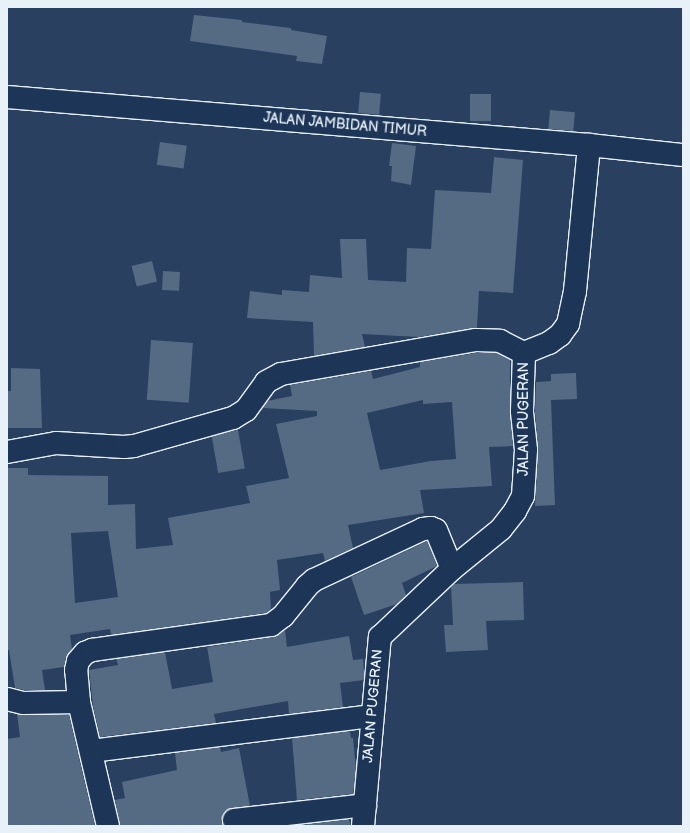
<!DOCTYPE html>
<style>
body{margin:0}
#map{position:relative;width:690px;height:833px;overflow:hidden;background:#294061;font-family:"Balsamiq Sans",sans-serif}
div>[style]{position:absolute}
.building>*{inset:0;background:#556a83;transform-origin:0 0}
.roads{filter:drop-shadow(1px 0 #e8f1f8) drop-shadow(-1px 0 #e8f1f8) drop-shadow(0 1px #e8f1f8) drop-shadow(0 -1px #e8f1f8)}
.minor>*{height:22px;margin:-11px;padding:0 11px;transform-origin:11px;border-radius:11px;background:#1d3557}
span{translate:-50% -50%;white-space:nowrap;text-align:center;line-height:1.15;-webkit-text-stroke:3.5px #1d3557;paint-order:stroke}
.street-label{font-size:14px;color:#e8f1f8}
.frame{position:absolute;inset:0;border:8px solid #e8f1f8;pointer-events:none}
</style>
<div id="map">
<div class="building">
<i style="clip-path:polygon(194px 15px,242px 20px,242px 22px,291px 28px,291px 30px,327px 36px,322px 64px,296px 61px,297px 56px,190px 41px)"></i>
<i style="left:360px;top:92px;width:21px;height:21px;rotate:5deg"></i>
<i style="left:470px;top:94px;width:21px;height:27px"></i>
<i style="left:550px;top:110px;width:25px;height:19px;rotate:5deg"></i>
<i style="left:160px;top:142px;width:27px;height:23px;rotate:8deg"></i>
<i style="clip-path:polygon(392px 143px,416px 146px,411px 185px,391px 181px,392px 166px,389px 166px)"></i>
<i style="clip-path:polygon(494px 157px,523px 160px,513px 293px,479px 291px,477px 328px,419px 337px,362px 334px,365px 347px,314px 356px,313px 322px,247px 318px,250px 291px,282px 295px,282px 290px,309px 292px,310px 275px,342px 278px,340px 239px,366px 239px,368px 280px,406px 282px,407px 248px,431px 249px,435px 190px,491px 193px)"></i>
<i style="left:152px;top:261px;width:21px;height:21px;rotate:76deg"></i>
<i style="left:163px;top:271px;width:17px;height:19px;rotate:3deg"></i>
<i style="left:151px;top:340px;width:42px;height:60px;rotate:4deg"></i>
<i style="clip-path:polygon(evenodd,475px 353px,497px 353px,510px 360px,510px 412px,513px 446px,489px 447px,492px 486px,420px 490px,424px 513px,348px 525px,353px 548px,325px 561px,323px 553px,277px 560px,280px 590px,270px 592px,271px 609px,266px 613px,111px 635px,110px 629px,70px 635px,72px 649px,66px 658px,64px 667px,42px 670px,45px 690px,24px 690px,15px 688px,9px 650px,7px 650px,7px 468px,28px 468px,28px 475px,108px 476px,108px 505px,135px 504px,136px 549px,173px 545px,168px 518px,250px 503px,246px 486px,289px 478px,276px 424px,317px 416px,317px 411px,263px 408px,267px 401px,292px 396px,290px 385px,371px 371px,373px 379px,420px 367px,420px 362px,475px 353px,423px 400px,423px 404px,452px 402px,456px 459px,431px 461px,380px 470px,367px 413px,423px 400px,475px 353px,108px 531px,118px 597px,75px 603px,71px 533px,108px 531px)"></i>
<i style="clip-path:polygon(11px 368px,40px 369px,42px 428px,7px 428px,7px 391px,11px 391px)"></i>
<i style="clip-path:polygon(576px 373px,577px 399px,551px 400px,555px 505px,535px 506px,538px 451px,535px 411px,536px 382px,551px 381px,551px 374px)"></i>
<i style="left:238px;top:430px;width:39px;height:27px;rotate:80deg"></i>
<i style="clip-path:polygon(427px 541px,437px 566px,402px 583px,406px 595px,397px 604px,364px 615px,351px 577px)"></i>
<i style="clip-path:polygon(523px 582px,524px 620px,486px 621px,488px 650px,446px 652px,444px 625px,453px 625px,451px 587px,454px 584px)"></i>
<i style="clip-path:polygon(285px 630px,287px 647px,349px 636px,353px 660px,363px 659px,364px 672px,364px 680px,340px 683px,343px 707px,289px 714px,288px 701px,214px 714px,216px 723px,100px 737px,93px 706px,89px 670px,118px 665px,116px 659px,165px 652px,172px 689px,213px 682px,207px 647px,273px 637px)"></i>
<i style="clip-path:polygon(17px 714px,69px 715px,95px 826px,7px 826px,7px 739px,20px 737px)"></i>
<i style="clip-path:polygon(350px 731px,351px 738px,353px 738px,356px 769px,353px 794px,297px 800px,292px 738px)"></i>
<i style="clip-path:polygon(220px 747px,221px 752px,239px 748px,250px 806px,226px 810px,222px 815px,223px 826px,120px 826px,115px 800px,125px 798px,122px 782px,177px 770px,175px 753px)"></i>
<i style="clip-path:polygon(349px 819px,351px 826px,300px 826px,300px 825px)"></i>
</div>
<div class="roads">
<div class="minor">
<i style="left:7px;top:97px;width:584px;rotate:4.71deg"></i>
<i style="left:589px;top:145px;width:95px;rotate:6.1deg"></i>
<i style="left:7px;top:452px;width:50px;rotate:-10.4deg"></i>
<i style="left:56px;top:443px;width:68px;rotate:3.4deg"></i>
<i style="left:124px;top:447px;width:10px;rotate:-6deg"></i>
<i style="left:134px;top:446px;width:103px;rotate:-15.8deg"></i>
<i style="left:233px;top:418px;width:15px;rotate:-32deg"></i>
<i style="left:246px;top:410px;width:34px;rotate:-54deg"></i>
<i style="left:266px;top:382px;width:17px;rotate:-28deg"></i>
<i style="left:281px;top:374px;width:198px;rotate:-9.9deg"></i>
<i style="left:476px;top:340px;width:24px;rotate:2deg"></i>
<i style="left:500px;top:341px;width:27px;rotate:27deg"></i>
<i style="left:7px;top:699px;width:16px;rotate:14deg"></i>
<i style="left:23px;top:703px;width:56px;rotate:-1deg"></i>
<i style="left:91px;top:751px;width:282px;rotate:-7.1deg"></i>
<i style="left:234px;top:820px;width:132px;rotate:-6.5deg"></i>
<i style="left:108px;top:826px;width:127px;rotate:-103.2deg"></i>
<i style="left:79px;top:702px;width:32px;rotate:-95deg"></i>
<i style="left:76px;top:670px;width:9px;rotate:-77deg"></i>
<i style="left:78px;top:661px;width:11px;rotate:-49deg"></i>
<i style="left:85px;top:653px;width:8px;rotate:-23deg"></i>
<i style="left:92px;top:650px;width:181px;rotate:-8deg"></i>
<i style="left:271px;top:625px;width:15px;rotate:-37deg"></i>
<i style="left:283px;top:616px;width:38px;rotate:-51deg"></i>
<i style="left:307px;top:586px;width:9px;rotate:-41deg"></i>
<i style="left:314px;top:580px;width:120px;rotate:-25.1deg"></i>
<i style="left:423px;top:529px;width:8px;rotate:-7deg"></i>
<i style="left:431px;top:528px;width:5px;rotate:22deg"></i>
<i style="left:436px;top:530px;width:42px;rotate:67.7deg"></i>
<i style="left:363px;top:826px;width:190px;rotate:-84.9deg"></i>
<i style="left:380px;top:637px;width:99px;rotate:-43.4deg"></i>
<i style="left:452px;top:569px;width:63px;rotate:-39.2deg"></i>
<i style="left:501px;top:529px;width:23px;rotate:-52deg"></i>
<i style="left:515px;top:511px;width:17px;rotate:-62deg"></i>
<i style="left:523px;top:496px;width:46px;rotate:-86.3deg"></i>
<i style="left:526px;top:450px;width:39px;rotate:-96deg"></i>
<i style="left:522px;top:411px;width:58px;rotate:-88deg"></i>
<i style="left:524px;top:353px;width:27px;rotate:-22deg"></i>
<i style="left:549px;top:343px;width:14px;rotate:-36deg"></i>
<i style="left:560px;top:335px;width:14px;rotate:-54deg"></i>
<i style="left:568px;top:324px;width:34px;rotate:-78deg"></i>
<i style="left:575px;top:291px;width:147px;rotate:-84.5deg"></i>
</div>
</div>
<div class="street-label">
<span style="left:345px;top:125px;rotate:5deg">JALAN JAMBIDAN TIMUR</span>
<span style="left:524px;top:419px;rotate:-90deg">JALAN PUGERAN</span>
<span style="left:373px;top:706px;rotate:-85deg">JALAN PUGERAN</span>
</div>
<div class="frame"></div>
</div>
